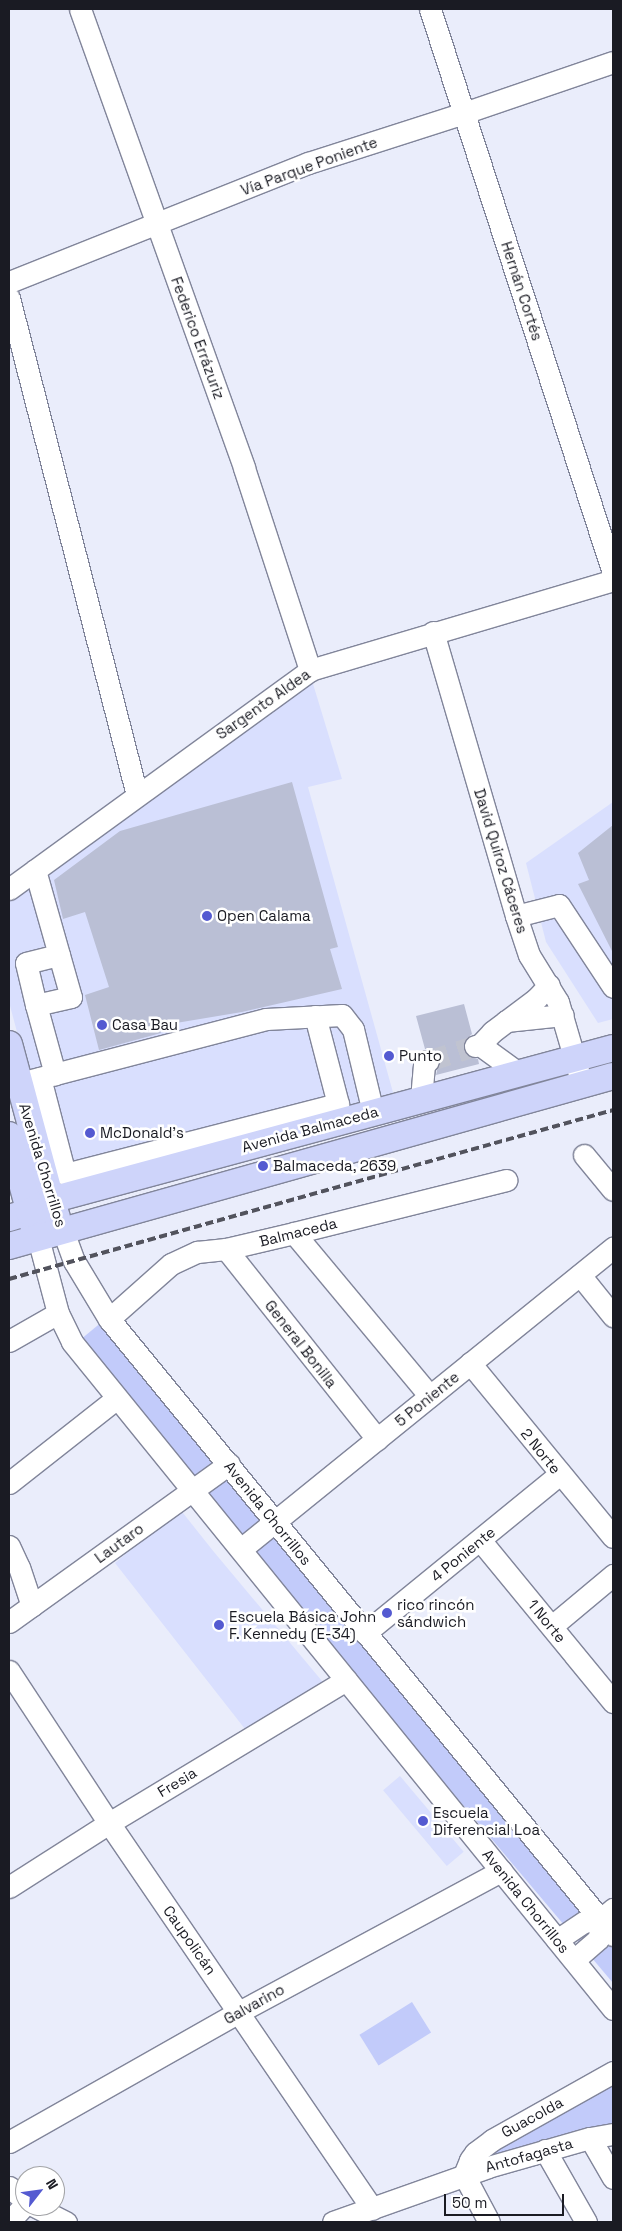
<!DOCTYPE html>
<meta charset="utf-8">
<style>
body{margin:0}
#map{position:relative;width:622px;height:2231px;overflow:hidden;background:#eaedfb;font-family:"Space Grotesk",sans-serif}
div>[style]{position:absolute}
.built>*{inset:0;background:#d9dffe;transform-origin:0 0}
.green>*{inset:0;background:#c2cbfa;transform-origin:0 0}
.building>*{inset:0;background:#babfd5}
.minor-tunnel>*{height:21px;margin-top:-10.5px;transform-origin:0;background:repeating-linear-gradient(90deg,#c0c3d0 0 21px,transparent 0 32px)}
.roads{filter:drop-shadow(1px 0 #81859a) drop-shadow(-1px 0 #81859a) drop-shadow(0 1px #81859a) drop-shadow(0 -1px #81859a)}
.minor>*{height:21px;margin:-10.5px;padding:0 10.5px;transform-origin:10.5px;border-radius:10.5px;background:#fff}
.major>*{height:26px;margin:-13px;padding:0 13px;transform-origin:13px;border-radius:13px;background:#ced4fa}
.rail>*{height:4px;margin-top:-2px;transform-origin:0;background:repeating-linear-gradient(90deg,#52535d 0 8px,transparent 0 12px)}
.dots>*{width:14px;height:14px;translate:-50% -50%;box-sizing:border-box;border:2px solid #fff;border-radius:50%}
span{translate:-50% -50%;white-space:nowrap;text-align:center;line-height:1.15;-webkit-text-stroke:5px #fff;paint-order:stroke}
.street-label{font-size:15px;color:#1a1b23}
.poi-label{font-size:15px;color:#1a1b23}
.left{translate:0 -50%;text-align:left}
.frame{position:absolute;inset:0;border:10px solid #1a1b23;pointer-events:none}
.north{position:absolute;left:15px;top:2166px;width:50px;height:50px;box-sizing:border-box;background:#fff;border:1px solid #a3a4a7;border-radius:50%;rotate:60deg;font-size:14px;font-weight:700;line-height:20px;text-align:center;color:#1a1b23}
.north::after{content:'';display:block;margin:auto;width:18px;height:22px;background:#545ad1;clip-path:polygon(50% 0,100% 100%,50% 72%,0 100%)}
.scale{position:absolute;left:444px;top:2194px;width:120px;height:22px;box-sizing:border-box;border:2px solid #1a1b23;border-top:0;padding-left:6px;font-size:15px;line-height:18px;white-space:nowrap;color:#1a1b23;-webkit-text-stroke:4px #fff;paint-order:stroke}
</style>
<div id="map">
<div class="built">
<i style="clip-path:polygon(310px 674px,342px 779px,308px 787px,394px 1096px,59px 1189px,9px 1002px,9px 899px)"></i>
<i style="clip-path:polygon(613px 802px,613px 1019px,598px 1023px,546px 942px,526px 863px)"></i>
<i style="clip-path:polygon(179px 1508px,214px 1552px,327px 1687px,245px 1729px,115px 1563px)"></i>
<i style="left:400px;top:1776px;width:99px;height:22px;rotate:50deg"></i>
</div>
<div class="green">
<i style="clip-path:polygon(103px 1321px,613px 1949px,613px 1983px,403px 1734px,80px 1340px)"></i>
<i style="left:412px;top:2002px;width:36px;height:62px;rotate:58deg"></i>
<i style="clip-path:polygon(613px 2083px,613px 2126px,483px 2161px,506px 2137px)"></i>
</div>
<div class="building">
<i style="clip-path:polygon(292px 782px,338px 947px,330px 949px,342px 989px,242px 1012px,158px 1026px,161px 1033px,99px 1050px,85px 995px,109px 987px,85px 912px,63px 919px,54px 880px,120px 831px)"></i>
<i style="clip-path:polygon(613px 825px,613px 953px,578px 884px,589px 880px,578px 853px)"></i>
<i style="clip-path:polygon(464px 1004px,472px 1034px,463px 1042px,463px 1049px,466px 1055px,478px 1059px,479px 1064px,436px 1075px,440px 1058px,432px 1049px,425px 1049px,416px 1016px)"></i>
</div>
<div class="minor-tunnel">
<i style="left:428px;top:1061px;width:49px;rotate:-17.7deg"></i>
</div>
<div class="roads">
<div class="minor">
<i style="left:80px;top:9px;width:487px;rotate:70.3deg"></i>
<i style="left:244px;top:468px;width:213px;rotate:71.9deg"></i>
<i style="left:430px;top:9px;width:593px;rotate:72.02deg"></i>
<i style="left:9px;top:282px;width:322px;rotate:-21.7deg"></i>
<i style="left:308px;top:163px;width:164px;rotate:-17.8deg"></i>
<i style="left:464px;top:113px;width:157px;rotate:-18.9deg"></i>
<i style="left:9px;top:298px;width:513px;rotate:75.56deg"></i>
<i style="left:433px;top:632px;width:296px;rotate:73.7deg"></i>
<i style="left:516px;top:916px;width:41px;rotate:71.6deg"></i>
<i style="left:529px;top:955px;width:55px;rotate:58.3deg"></i>
<i style="left:558px;top:1002px;width:85px;rotate:73.7deg"></i>
<i style="left:35px;top:870px;width:132px;rotate:74.2deg"></i>
<i style="left:71px;top:997px;width:36px;rotate:167deg"></i>
<i style="left:36px;top:1005px;width:72px;rotate:74.6deg"></i>
<i style="left:9px;top:889px;width:372px;rotate:-36deg"></i>
<i style="left:310px;top:670px;width:316px;rotate:-16.5deg"></i>
<i style="left:516px;top:916px;width:44px;rotate:-14.3deg"></i>
<i style="left:559px;top:905px;width:98px;rotate:56.6deg"></i>
<i style="left:36px;top:1005px;width:43px;rotate:-103.4deg"></i>
<i style="left:26px;top:963px;width:34px;rotate:-14deg"></i>
<i style="left:506px;top:1021px;width:57px;rotate:-6deg"></i>
<i style="left:480px;top:1045px;width:18px;rotate:-47deg"></i>
<i style="left:492px;top:1032px;width:55px;rotate:-36.9deg"></i>
<i style="left:536px;top:999px;width:19px;rotate:-47deg"></i>
<i style="left:475px;top:1046px;width:5px;rotate:-11deg"></i>
<i style="left:480px;top:1045px;width:46px;rotate:36.1deg"></i>
<i style="left:40px;top:1078px;width:99px;rotate:75.4deg"></i>
<i style="left:65px;top:1174px;width:282px;rotate:-14.4deg"></i>
<i style="left:338px;top:1104px;width:91px;rotate:-104.6deg"></i>
<i style="left:28px;top:1081px;width:246px;rotate:-14.6deg"></i>
<i style="left:266px;top:1019px;width:76px;rotate:-3deg"></i>
<i style="left:342px;top:1015px;width:18px;rotate:52deg"></i>
<i style="left:353px;top:1029px;width:85px;rotate:76.5deg"></i>
<i style="left:421px;top:1099px;width:37px;rotate:-85deg"></i>
<i style="left:424px;top:1062px;width:4px;rotate:-14deg"></i>
<i style="left:584px;top:1155px;width:45px;rotate:50.4deg"></i>
<i style="left:63px;top:1231px;width:32px;rotate:70deg"></i>
<i style="left:74px;top:1261px;width:68px;rotate:58.9deg"></i>
<i style="left:109px;top:1319px;width:796px;rotate:50.71deg"></i>
<i style="left:294px;top:1233px;width:212px;rotate:50.2deg"></i>
<i style="left:38px;top:1238px;width:78px;rotate:75.1deg"></i>
<i style="left:58px;top:1313px;width:32px;rotate:64deg"></i>
<i style="left:72px;top:1342px;width:859px;rotate:50.95deg"></i>
<i style="left:226px;top:1249px;width:243px;rotate:51.5deg"></i>
<i style="left:580px;top:1275px;width:53px;rotate:51.2deg"></i>
<i style="left:109px;top:1319px;width:83px;rotate:-41.6deg"></i>
<i style="left:171px;top:1264px;width:29px;rotate:-25deg"></i>
<i style="left:197px;top:1252px;width:29px;rotate:-6deg"></i>
<i style="left:226px;top:1249px;width:70px;rotate:-13.2deg"></i>
<i style="left:294px;top:1233px;width:219px;rotate:-14deg"></i>
<i style="left:9px;top:1341px;width:56px;rotate:-29.7deg"></i>
<i style="left:470px;top:1363px;width:225px;rotate:50.6deg"></i>
<i style="left:9px;top:1483px;width:137px;rotate:-38.2deg"></i>
<i style="left:480px;top:1540px;width:210px;rotate:50.6deg"></i>
<i style="left:9px;top:1546px;width:23px;rotate:65deg"></i>
<i style="left:19px;top:1567px;width:41px;rotate:71.6deg"></i>
<i style="left:241px;top:1549px;width:479px;rotate:-39deg"></i>
<i style="left:9px;top:1622px;width:271px;rotate:-35.7deg"></i>
<i style="left:552px;top:1626px;width:80px;rotate:-39.9deg"></i>
<i style="left:365px;top:1633px;width:252px;rotate:-39.2deg"></i>
<i style="left:9px;top:1671px;width:182px;rotate:56.7deg"></i>
<i style="left:109px;top:1823px;width:467px;rotate:55.7deg"></i>
<i style="left:9px;top:1887px;width:119px;rotate:-32.6deg"></i>
<i style="left:109px;top:1823px;width:277px;rotate:-31.1deg"></i>
<i style="left:557px;top:1940px;width:32px;rotate:-34deg"></i>
<i style="left:584px;top:1922px;width:17px;rotate:-10deg"></i>
<i style="left:601px;top:1919px;width:16px;rotate:-40deg"></i>
<i style="left:574px;top:1960px;width:33px;rotate:-41deg"></i>
<i style="left:599px;top:1938px;width:19px;rotate:-84deg"></i>
<i style="left:590px;top:2138px;width:46px;rotate:60.1deg"></i>
<i style="left:9px;top:2142px;width:264px;rotate:-29.5deg"></i>
<i style="left:239px;top:2012px;width:298px;rotate:-28.3deg"></i>
<i style="left:545px;top:2150px;width:83px;rotate:60.3deg"></i>
<i style="left:464px;top:2175px;width:16px;rotate:-68deg"></i>
<i style="left:470px;top:2160px;width:9px;rotate:-54deg"></i>
<i style="left:475px;top:2153px;width:21px;rotate:-37deg"></i>
<i style="left:492px;top:2140px;width:139px;rotate:-29.3deg"></i>
<i style="left:464px;top:2175px;width:53px;rotate:62deg"></i>
<i style="left:9px;top:2187px;width:21px;rotate:39deg"></i>
<i style="left:34px;top:2206px;width:36px;rotate:27deg"></i>
<i style="left:9px;top:2222px;width:24px;rotate:-48deg"></i>
<i style="left:333px;top:2222px;width:164px;rotate:-19.5deg"></i>
<i style="left:488px;top:2167px;width:106px;rotate:-15.9deg"></i>
<i style="left:590px;top:2138px;width:23px;rotate:-10deg"></i>
</div>
<div class="major">
<i style="left:9px;top:1044px;width:162px;rotate:74.9deg"></i>
<i style="left:51px;top:1200px;width:18px;rotate:71deg"></i>
<i style="left:9px;top:1135px;width:96px;rotate:75deg"></i>
<i style="left:9px;top:1218px;width:21px;rotate:-17deg"></i>
<i style="left:29px;top:1212px;width:25px;rotate:-29deg"></i>
<i style="left:51px;top:1200px;width:582px;rotate:-15.13deg"></i>
<i style="left:9px;top:1246px;width:627px;rotate:-15.72deg"></i>
</div>
</div>
<div class="rail">
<i style="left:9px;top:1279px;width:627px;rotate:-15.63deg"></i>
</div>
<div class="dots">
<i style="left:207px;top:916px;background:#545ad1"></i>
<i style="left:102px;top:1025px;background:#545ad1"></i>
<i style="left:389px;top:1056px;background:#545ad1"></i>
<i style="left:90px;top:1133px;background:#545ad1"></i>
<i style="left:263px;top:1166px;background:#545ad1"></i>
<i style="left:387px;top:1613px;background:#545ad1"></i>
<i style="left:219px;top:1625px;background:#545ad1"></i>
<i style="left:423px;top:1821px;background:#545ad1"></i>
</div>
<div class="street-label">
<span style="left:309px;top:166px;rotate:-20deg">Vía Parque Poniente</span>
<span style="left:522px;top:291px;rotate:72deg">Hernán Cortés</span>
<span style="left:198px;top:338px;rotate:70deg">Federico Errázuriz</span>
<span style="left:263px;top:704px;rotate:-35deg">Sargento Aldea</span>
<span style="left:501px;top:861px;rotate:73deg">David Quiroz Cáceres</span>
<span style="left:310px;top:1129px;rotate:-15deg">Avenida Balmaceda</span>
<span style="left:43px;top:1165px;rotate:73deg">Avenida Chorrillos</span>
<span style="left:298px;top:1232px;rotate:-14deg">Balmaceda</span>
<span style="left:301px;top:1344px;rotate:52deg">General Bonilla</span>
<span style="left:427px;top:1399px;rotate:-39deg">5 Poniente</span>
<span style="left:541px;top:1451px;rotate:51deg">2 Norte</span>
<span style="left:268px;top:1513px;rotate:51deg">Avenida Chorrillos</span>
<span style="left:119px;top:1543px;rotate:-36deg">Lautaro</span>
<span style="left:463px;top:1554px;rotate:-39deg">4 Poniente</span>
<span style="left:547px;top:1621px;rotate:51deg">1 Norte</span>
<span style="left:177px;top:1782px;rotate:-31deg">Fresia</span>
<span style="left:526px;top:1901px;rotate:51deg">Avenida Chorrillos</span>
<span style="left:190px;top:1940px;rotate:55deg">Caupolicán</span>
<span style="left:254px;top:2004px;rotate:-29deg">Galvarino</span>
<span style="left:532px;top:2117px;rotate:-29deg">Guacolda</span>
<span style="left:529px;top:2155px;rotate:-16deg">Antofagasta</span>
</div>
<div class="poi-label">
<span class="left" style="left:217px;top:916px">Open Calama</span>
<span class="left" style="left:112px;top:1025px">Casa Bau</span>
<span class="left" style="left:399px;top:1056px">Punto</span>
<span class="left" style="left:100px;top:1133px">McDonald's</span>
<span class="left" style="left:273px;top:1166px">Balmaceda, 2639</span>
<span class="left" style="left:397px;top:1613px">rico rincón<br>sándwich</span>
<span class="left" style="left:229px;top:1625px">Escuela Básica John<br>F. Kennedy (E-34)</span>
<span class="left" style="left:433px;top:1821px">Escuela<br>Diferencial Loa</span>
</div>
<div class="frame"></div>
<div class="north">N</div>
<div class="scale">50 m</div>
</div>
